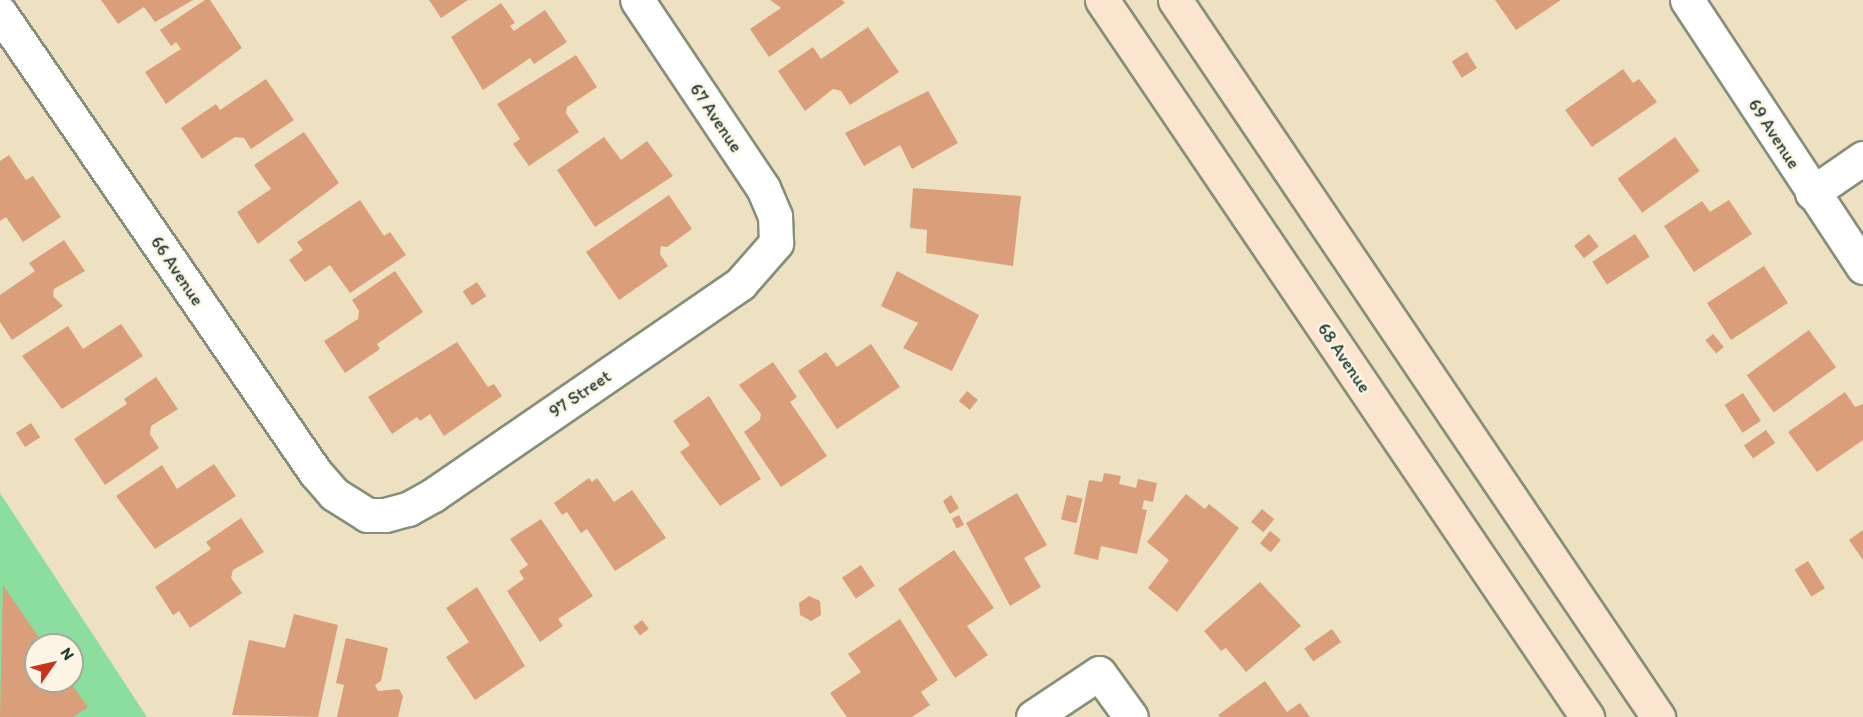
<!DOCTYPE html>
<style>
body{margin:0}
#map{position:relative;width:1863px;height:717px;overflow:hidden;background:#ede1c1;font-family:Itim,sans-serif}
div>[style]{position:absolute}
.green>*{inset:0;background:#8cde9f}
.building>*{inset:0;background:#da9f7a;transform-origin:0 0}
.roads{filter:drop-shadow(2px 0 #868f7a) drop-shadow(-2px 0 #868f7a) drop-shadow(0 2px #868f7a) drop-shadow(0 -2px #868f7a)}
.minor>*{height:33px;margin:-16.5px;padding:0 16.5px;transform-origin:16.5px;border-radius:16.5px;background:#fff}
.secondary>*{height:33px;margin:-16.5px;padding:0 16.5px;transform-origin:16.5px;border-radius:16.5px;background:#fce5cf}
span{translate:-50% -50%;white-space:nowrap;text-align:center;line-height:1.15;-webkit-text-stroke:5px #fcf5e5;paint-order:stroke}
.street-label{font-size:18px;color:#1f3d34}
.north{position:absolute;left:24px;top:633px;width:60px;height:60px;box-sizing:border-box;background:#fcf5e5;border:2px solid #a4ab9e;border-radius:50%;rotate:56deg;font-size:16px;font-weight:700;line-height:24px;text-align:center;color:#1f3d34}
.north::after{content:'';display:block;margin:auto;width:21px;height:27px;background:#c8321e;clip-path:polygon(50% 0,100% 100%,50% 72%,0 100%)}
</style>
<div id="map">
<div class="green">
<i style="clip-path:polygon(evenodd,0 493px,147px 717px,0 717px,0 493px,36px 645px,72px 645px,72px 681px,36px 681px,36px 645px)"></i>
</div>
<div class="building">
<i style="clip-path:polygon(101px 0,193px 0,155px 22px,144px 7px,118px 24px)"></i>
<i style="clip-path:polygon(205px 0,210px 0,242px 48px,166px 104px,145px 72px,181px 49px,176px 42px,171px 46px,160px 30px)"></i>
<i style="clip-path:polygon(429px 0,468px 0,441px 18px)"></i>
<i style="clip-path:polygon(770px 0,842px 0,845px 3px,769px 57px,750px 29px,781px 8px)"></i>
<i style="clip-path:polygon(1495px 0,1561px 0,1516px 30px)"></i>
<i style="clip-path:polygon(501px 3px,515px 23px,510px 26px,514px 31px,545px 10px,567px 42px,534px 64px,530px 58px,483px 90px,451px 37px)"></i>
<i style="clip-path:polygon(868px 27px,899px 72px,850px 105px,841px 91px,833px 89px,805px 111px,778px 71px,813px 47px,821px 59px)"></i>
<i style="left:1467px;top:52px;width:19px;height:18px;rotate:58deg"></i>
<i style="clip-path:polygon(576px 55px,597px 87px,567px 107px,566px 113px,579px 132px,529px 166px,513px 144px,520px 139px,497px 104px)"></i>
<i style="clip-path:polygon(1623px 69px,1633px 83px,1639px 79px,1657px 102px,1592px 147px,1565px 110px)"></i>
<i style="clip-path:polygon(266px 79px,294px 120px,251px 149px,244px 138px,235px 137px,202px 159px,181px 128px,216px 104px,220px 110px)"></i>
<i style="clip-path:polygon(928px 91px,958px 143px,912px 169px,900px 145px,864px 166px,845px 133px)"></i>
<i style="clip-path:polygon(304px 132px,339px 183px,258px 244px,237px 212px,271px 189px,254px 165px)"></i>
<i style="clip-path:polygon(604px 137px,621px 160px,647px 141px,673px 176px,595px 227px,557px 170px)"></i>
<i style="left:1675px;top:137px;width:42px;height:71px;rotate:54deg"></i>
<i style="clip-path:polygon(9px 155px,26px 180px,33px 176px,61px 217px,23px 242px,6px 217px,0 221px,0 161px)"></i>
<i style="clip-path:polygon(913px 188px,1021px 196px,1013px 266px,926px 253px,927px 230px,910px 228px)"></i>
<i style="clip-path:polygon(669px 195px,692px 229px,667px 247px,661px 246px,660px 254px,668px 266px,619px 300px,586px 252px)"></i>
<i style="clip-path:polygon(360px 200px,384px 236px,390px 232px,406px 255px,350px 293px,330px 265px,305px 282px,289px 260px,303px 250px,297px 242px)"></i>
<i style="clip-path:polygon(1729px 200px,1752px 234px,1694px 272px,1664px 226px,1702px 201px,1710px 212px)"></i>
<i style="left:1589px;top:234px;width:16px;height:19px;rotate:52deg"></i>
<i style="left:1635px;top:234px;width:27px;height:51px;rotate:57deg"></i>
<i style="clip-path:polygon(64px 240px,85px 271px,54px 289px,53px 296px,63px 306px,12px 340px,0 322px,0 295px,35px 271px,29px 263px)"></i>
<i style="left:1764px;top:266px;width:44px;height:68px;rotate:57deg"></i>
<i style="clip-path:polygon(395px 271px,423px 312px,377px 344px,380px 349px,345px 373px,324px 341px,358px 319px,359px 311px,352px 300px)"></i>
<i style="clip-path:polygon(897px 271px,979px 315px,952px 371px,903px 348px,918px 323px,881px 306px)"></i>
<i style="left:477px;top:282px;width:17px;height:17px;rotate:57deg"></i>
<i style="clip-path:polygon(121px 324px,143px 356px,62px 409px,22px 356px,68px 326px,83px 349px)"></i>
<i style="left:1809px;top:330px;width:46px;height:77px;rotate:54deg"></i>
<i style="left:1713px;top:334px;width:17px;height:10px;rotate:50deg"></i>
<i style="clip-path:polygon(457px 342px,488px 387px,494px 384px,502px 396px,444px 436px,430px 414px,420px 421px,417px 417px,392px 434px,368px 397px)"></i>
<i style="clip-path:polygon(871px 344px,900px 387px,837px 429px,798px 371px,826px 352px,837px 367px)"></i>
<i style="clip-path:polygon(773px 362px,797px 397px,790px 402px,827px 456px,781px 487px,744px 432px,760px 420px,761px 414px,739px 385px)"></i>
<i style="clip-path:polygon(156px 377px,178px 409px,151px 426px,150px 434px,159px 448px,105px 485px,74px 439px,127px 404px,124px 399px)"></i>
<i style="left:967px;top:391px;width:14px;height:13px;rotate:39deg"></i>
<i style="clip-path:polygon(1845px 392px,1855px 407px,1863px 404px,1863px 440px,1817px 472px,1788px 432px)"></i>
<i style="left:1743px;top:393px;width:33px;height:22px;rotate:57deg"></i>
<i style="clip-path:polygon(709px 396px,761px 479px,720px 506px,680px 452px,690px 445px,673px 421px)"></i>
<i style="left:31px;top:423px;width:17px;height:18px;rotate:57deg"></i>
<i style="left:1766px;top:430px;width:16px;height:27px;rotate:55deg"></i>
<i style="clip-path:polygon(214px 464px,236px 496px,155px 549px,116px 496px,162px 465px,177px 489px)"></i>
<i style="clip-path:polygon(1104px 473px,1121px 476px,1119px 484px,1136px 488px,1138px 479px,1157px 483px,1153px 502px,1144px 500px,1142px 509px,1147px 510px,1137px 554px,1101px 546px,1098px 560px,1074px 554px,1089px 480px,1102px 482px)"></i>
<i style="clip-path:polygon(589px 478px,592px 482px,597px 478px,614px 502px,632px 490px,666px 538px,615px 571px,587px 529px,581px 533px,567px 512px,562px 515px,554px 503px)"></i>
<i style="clip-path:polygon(1017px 493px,1047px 545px,1024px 558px,1041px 587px,1010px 606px,966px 523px)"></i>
<i style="clip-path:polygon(1186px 494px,1205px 509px,1209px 504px,1239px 528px,1177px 612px,1148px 588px,1169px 560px,1147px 542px)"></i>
<i style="clip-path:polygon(951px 495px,959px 508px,950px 514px,943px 501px)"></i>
<i style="left:1067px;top:495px;width:16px;height:25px;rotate:14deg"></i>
<i style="left:1262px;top:509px;width:16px;height:17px;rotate:40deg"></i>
<i style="left:959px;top:515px;width:11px;height:8px;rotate:63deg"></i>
<i style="clip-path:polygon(241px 518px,264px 552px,233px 570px,231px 578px,242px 593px,190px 628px,179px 611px,173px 615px,155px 587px,211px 549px,206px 542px)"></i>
<i style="clip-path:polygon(541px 519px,593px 596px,558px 619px,563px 626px,540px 642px,507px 591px,524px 579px,519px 571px,528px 565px,510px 539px)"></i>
<i style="clip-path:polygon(1863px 530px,1863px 560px,1849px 540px)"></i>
<i style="left:1270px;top:531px;width:14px;height:16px;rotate:39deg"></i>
<i style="clip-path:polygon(954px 550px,994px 608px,967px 626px,988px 655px,955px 678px,898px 589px)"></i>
<i style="left:1808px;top:561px;width:32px;height:16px;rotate:58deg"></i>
<i style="left:861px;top:565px;width:25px;height:23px;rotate:56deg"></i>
<i style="clip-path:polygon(1260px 582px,1301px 626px,1246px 672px,1226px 648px,1221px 651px,1204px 631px)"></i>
<i style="clip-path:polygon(3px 585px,44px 645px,36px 645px,36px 681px,69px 681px,88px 707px,73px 717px,0 717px)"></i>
<i style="clip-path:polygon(477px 587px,525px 666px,475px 700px,446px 657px,469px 642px,446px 608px)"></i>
<i style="clip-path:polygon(809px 596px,820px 601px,821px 615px,811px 621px,800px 615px,799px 603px)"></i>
<i style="clip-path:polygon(294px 614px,338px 625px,318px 717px,232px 715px,249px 640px,285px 648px)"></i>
<i style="clip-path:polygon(900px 619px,938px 680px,921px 692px,930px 705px,912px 717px,847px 717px,830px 693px,861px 672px,848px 654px)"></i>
<i style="left:642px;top:620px;width:11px;height:11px;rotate:52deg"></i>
<i style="left:1332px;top:629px;width:16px;height:34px;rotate:55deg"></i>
<i style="clip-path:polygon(346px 638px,388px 648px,381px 681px,375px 685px,378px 691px,399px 689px,403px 696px,398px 717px,337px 717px,344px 685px,336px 683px)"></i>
<i style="clip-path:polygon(1265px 681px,1287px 712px,1300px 703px,1310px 717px,1220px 717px,1218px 715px)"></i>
</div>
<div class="roads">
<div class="minor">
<i style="left:1687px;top:0;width:320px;rotate:56.6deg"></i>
<i style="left:0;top:13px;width:557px;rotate:55.54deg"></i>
<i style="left:315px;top:472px;width:29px;rotate:49deg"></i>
<i style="left:334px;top:494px;width:39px;rotate:32deg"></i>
<i style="left:367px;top:515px;width:18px"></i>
<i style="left:385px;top:515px;width:24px;rotate:-15deg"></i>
<i style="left:408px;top:509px;width:29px;rotate:-29deg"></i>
<i style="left:433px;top:495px;width:373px;rotate:-34.5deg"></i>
<i style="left:740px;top:284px;width:55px;rotate:-48.7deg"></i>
<i style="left:776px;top:243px;width:27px;rotate:-92deg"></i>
<i style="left:775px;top:216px;width:30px;rotate:-113deg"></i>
<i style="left:763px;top:188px;width:226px;rotate:-123.8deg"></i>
<i style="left:1812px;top:193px;width:62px;rotate:-34.5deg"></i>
<i style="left:1033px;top:717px;width:79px;rotate:-33.7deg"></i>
<i style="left:1099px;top:673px;width:54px;rotate:54deg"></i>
</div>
<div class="secondary">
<i style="left:1102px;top:0;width:866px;rotate:55.92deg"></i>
<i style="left:1175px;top:0;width:865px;rotate:56.03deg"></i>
</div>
</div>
<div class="street-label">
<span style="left:716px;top:118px;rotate:56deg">67 Avenue</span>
<span style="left:1774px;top:134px;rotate:57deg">69 Avenue</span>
<span style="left:177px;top:271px;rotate:56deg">66 Avenue</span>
<span style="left:1344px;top:358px;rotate:56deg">68 Avenue</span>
<span style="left:580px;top:394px;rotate:-34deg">97 Street</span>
</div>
<div class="north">N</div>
</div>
